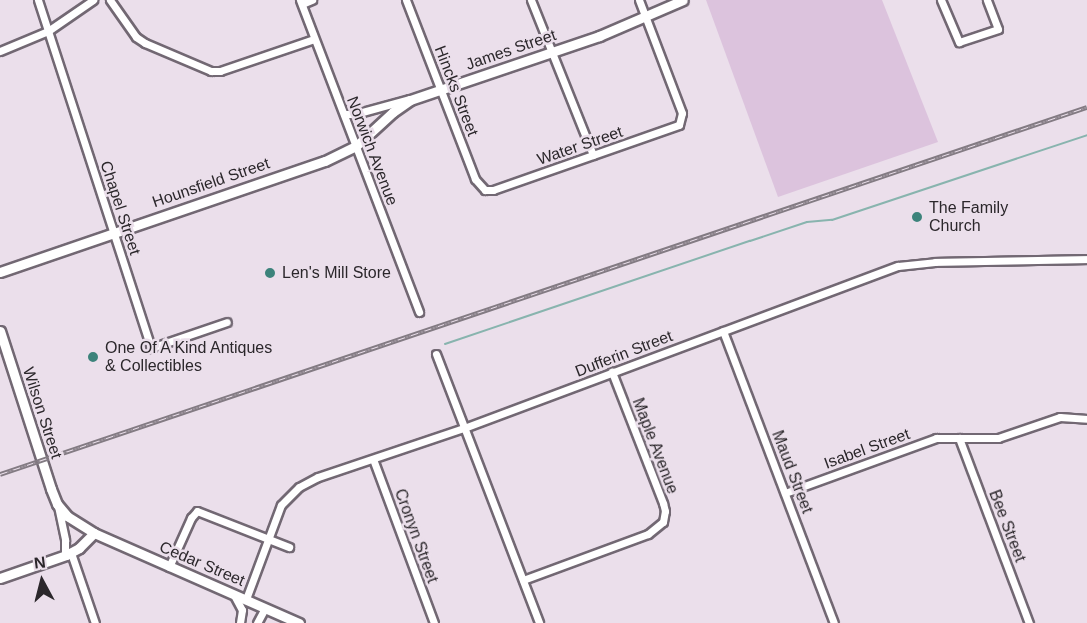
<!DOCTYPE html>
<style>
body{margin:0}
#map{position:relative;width:1087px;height:623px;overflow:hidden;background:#ebdfeb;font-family:Helvetica,sans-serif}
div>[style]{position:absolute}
.green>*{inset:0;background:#dcc3dd}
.stream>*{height:2px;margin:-1px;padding:0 1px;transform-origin:1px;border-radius:1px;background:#88b4ae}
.roads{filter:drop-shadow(2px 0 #726873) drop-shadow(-2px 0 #726873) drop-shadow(0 2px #726873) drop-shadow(0 -2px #726873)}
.street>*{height:7px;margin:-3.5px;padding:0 3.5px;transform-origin:3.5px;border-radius:3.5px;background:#fff}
.secondary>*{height:9px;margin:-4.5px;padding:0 4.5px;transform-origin:4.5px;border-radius:4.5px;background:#fff}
.rail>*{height:4.5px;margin-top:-2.25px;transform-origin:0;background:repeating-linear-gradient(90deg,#ebdfeb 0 7px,#837b83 0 14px);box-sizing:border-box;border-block:2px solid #837b83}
.dots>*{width:16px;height:16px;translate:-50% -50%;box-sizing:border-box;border:3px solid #ebdfeb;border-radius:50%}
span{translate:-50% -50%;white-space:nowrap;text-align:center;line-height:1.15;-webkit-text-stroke:5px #ebdfeb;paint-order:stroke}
.street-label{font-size:16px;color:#2b272b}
.poi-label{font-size:16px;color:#2b272b}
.left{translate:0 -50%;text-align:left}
.north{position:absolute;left:12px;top:551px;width:60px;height:60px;-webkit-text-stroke:4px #ebdfeb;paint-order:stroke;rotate:353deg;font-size:16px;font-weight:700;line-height:24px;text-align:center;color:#2b272b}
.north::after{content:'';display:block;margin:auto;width:21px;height:27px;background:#2b272b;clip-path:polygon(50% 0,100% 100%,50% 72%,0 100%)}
</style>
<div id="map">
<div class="green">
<i style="clip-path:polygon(706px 0,882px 0,938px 142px,778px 197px)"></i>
</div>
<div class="stream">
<i style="left:445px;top:344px;width:322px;rotate:-18.7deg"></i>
<i style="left:750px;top:241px;width:60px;rotate:-18.4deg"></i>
<i style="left:807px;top:222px;width:25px;rotate:-5deg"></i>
<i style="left:832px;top:220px;width:269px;rotate:-18.4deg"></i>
</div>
<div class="roads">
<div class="street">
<i style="left:38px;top:0;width:366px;rotate:72deg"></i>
<i style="left:151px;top:348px;width:80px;rotate:-18.9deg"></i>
<i style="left:110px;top:0;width:45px;rotate:54.9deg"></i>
<i style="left:136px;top:37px;width:11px;rotate:34deg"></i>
<i style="left:145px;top:43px;width:72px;rotate:23deg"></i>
<i style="left:211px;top:71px;width:9px"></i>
<i style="left:220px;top:71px;width:99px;rotate:-18.8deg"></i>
<i style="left:300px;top:0;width:334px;rotate:69.1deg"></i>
<i style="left:406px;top:0;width:192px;rotate:68.9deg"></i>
<i style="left:475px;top:179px;width:15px;rotate:48deg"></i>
<i style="left:485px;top:190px;width:8px"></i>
<i style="left:493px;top:190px;width:197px;rotate:-19.3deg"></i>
<i style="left:679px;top:125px;width:12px;rotate:-76deg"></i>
<i style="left:682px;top:113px;width:121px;rotate:-110.8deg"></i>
<i style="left:531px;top:0;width:167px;rotate:68.2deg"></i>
<i style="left:941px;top:0;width:46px;rotate:66.8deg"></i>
<i style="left:959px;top:42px;width:41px;rotate:-18.4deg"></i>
<i style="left:998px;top:29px;width:31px;rotate:-111deg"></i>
<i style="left:302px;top:4px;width:11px;rotate:-22deg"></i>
<i style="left:0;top:51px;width:52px;rotate:-22.6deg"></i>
<i style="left:48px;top:31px;width:55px;rotate:-34.6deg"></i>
<i style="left:344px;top:114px;width:11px"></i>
<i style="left:355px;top:114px;width:57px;rotate:-15.3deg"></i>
<i style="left:723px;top:331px;width:312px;rotate:69.2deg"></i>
<i style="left:436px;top:354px;width:288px;rotate:69deg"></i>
<i style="left:959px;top:438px;width:198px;rotate:69.3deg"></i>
<i style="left:373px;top:459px;width:175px;rotate:69.6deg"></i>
<i style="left:785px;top:493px;width:161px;rotate:-20deg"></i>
<i style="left:936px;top:438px;width:62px"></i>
<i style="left:998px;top:438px;width:65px;rotate:-18.7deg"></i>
<i style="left:1060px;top:417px;width:27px;rotate:4deg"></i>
<i style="left:58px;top:506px;width:35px;rotate:78deg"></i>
<i style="left:65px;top:540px;width:16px;rotate:90deg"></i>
<i style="left:71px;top:553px;width:74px;rotate:71.1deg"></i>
<i style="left:169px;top:567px;width:54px;rotate:-65.8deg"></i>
<i style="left:191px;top:518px;width:9px;rotate:-49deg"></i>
<i style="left:197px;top:511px;width:99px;rotate:21.4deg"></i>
<i style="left:523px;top:580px;width:133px;rotate:-20.2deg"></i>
<i style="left:648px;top:534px;width:19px;rotate:-39deg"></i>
<i style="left:663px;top:522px;width:11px;rotate:-80deg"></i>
<i style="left:665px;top:511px;width:8px;rotate:-104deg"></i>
<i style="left:663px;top:503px;width:141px;rotate:-111.3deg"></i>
<i style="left:234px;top:595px;width:17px;rotate:62deg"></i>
<i style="left:242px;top:610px;width:13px;rotate:99deg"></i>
<i style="left:246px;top:599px;width:100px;rotate:-69.6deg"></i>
<i style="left:281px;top:505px;width:25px;rotate:-45deg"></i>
<i style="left:299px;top:487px;width:21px;rotate:-28deg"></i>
<i style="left:318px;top:477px;width:154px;rotate:-18.6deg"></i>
<i style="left:464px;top:428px;width:463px;rotate:-20.5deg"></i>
<i style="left:898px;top:266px;width:37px;rotate:-6deg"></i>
<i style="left:935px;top:262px;width:152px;rotate:-1.1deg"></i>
<i style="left:257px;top:623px;width:17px;rotate:-62deg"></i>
</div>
<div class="secondary">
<i style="left:0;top:272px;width:343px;rotate:-18.9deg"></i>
<i style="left:325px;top:161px;width:34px;rotate:-26deg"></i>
<i style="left:356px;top:146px;width:50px;rotate:-42.6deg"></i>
<i style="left:393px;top:112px;width:21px;rotate:-35deg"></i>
<i style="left:410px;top:100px;width:200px;rotate:-18.7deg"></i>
<i style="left:599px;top:36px;width:91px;rotate:-23.2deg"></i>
<i style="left:0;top:331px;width:166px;rotate:72.1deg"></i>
<i style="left:51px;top:489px;width:16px;rotate:68deg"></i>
<i style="left:57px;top:504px;width:16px;rotate:50deg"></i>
<i style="left:67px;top:516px;width:32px;rotate:32deg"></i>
<i style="left:94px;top:533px;width:224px;rotate:23.7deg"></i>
<i style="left:0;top:578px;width:70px;rotate:-19.2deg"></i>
<i style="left:66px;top:555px;width:15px;rotate:-28deg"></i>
<i style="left:79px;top:548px;width:21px;rotate:-45deg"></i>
</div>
</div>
<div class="rail">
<i style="left:0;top:474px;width:1147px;rotate:-18.66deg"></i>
</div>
<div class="dots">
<i style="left:917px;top:217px;background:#3c837b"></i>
<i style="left:270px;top:273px;background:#3c837b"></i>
<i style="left:93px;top:357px;background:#3c837b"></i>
</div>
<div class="street-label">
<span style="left:511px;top:50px;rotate:-19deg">James Street</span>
<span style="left:456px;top:91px;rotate:69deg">Hincks Street</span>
<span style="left:580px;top:146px;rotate:-19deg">Water Street</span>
<span style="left:372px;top:151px;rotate:69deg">Norwich Avenue</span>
<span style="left:211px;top:183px;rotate:-19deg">Hounsfield Street</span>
<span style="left:120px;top:208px;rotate:72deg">Chapel Street</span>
<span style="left:624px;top:354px;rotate:-21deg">Dufferin Street</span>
<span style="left:42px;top:413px;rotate:72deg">Wilson Street</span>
<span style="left:655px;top:446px;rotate:69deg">Maple Avenue</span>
<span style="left:867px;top:449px;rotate:-20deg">Isabel Street</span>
<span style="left:792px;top:472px;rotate:69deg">Maud Street</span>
<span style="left:1007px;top:526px;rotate:69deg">Bee Street</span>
<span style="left:416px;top:536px;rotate:70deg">Cronyn Street</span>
<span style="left:202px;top:564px;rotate:23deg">Cedar Street</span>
</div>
<div class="poi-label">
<span class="left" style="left:929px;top:217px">The Family<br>Church</span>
<span class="left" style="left:282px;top:273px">Len's Mill Store</span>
<span class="left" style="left:105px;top:357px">One Of A Kind Antiques<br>&amp; Collectibles</span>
</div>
<div class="north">N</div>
</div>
